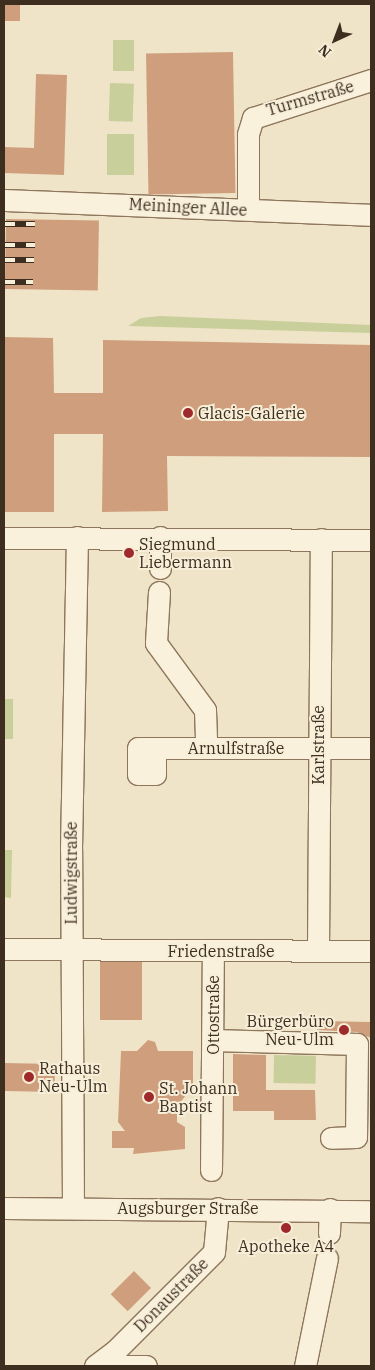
<!DOCTYPE html>
<meta charset="utf-8">
<style>
body{margin:0}
#map{position:relative;width:375px;height:1370px;overflow:hidden;background:#f0e4c8;font-family:"IBM Plex Serif",serif}
div>[style]{position:absolute}
.green>*{inset:0;background:#c9cf9b;transform-origin:0 0}
.building>*{inset:0;background:#cf9f7d;transform-origin:0 0}
.roads{filter:drop-shadow(1px 0 #8d765c) drop-shadow(-1px 0 #8d765c) drop-shadow(0 1px #8d765c) drop-shadow(0 -1px #8d765c)}
.minor>*{height:21px;margin:-10.5px;padding:0 10.5px;transform-origin:10.5px;border-radius:10.5px;background:#faf1dc}
.rail>*{height:5.5px;margin-top:-2.75px;transform-origin:0;background:repeating-linear-gradient(90deg,#f7eed8 0 11px,#3d2e20 0 22px);box-sizing:border-box;border-block:1px solid #3d2e20}
.dots>*{width:14px;height:14px;translate:-50% -50%;box-sizing:border-box;border:2px solid #f7eed8;border-radius:50%}
span{translate:-50% -50%;white-space:nowrap;text-align:center;line-height:1.15;-webkit-text-stroke:4px #f7eed8;paint-order:stroke}
.street-label{font-size:16px;color:#3d2e20}
.poi-label{font-size:16px;color:#3d2e20}
.left{translate:0 -50%;text-align:left}
.right{translate:-100% -50%;text-align:right}
.frame{position:absolute;inset:0;border:5px solid #3d2e20;pointer-events:none}
.north{position:absolute;left:310px;top:15px;width:50px;height:50px;-webkit-text-stroke:4px #f7eed8;paint-order:stroke;rotate:223deg;font-size:14px;font-weight:700;line-height:20px;text-align:center;color:#3d2e20}
.north::after{content:'';display:block;margin:auto;width:18px;height:22px;background:#3d2e20;clip-path:polygon(50% 0,100% 100%,50% 72%,0 100%)}
</style>
<div id="map">
<div class="green">
<i style="left:113px;top:40px;width:21px;height:31px"></i>
<i style="left:110px;top:83px;width:24px;height:38px;rotate:2deg"></i>
<i style="left:107px;top:134px;width:27px;height:41px"></i>
<i style="clip-path:polygon(160px 316px,371px 325px,371px 333px,128px 326px,141px 318px)"></i>
<i style="left:4px;top:699px;width:9px;height:40px"></i>
<i style="clip-path:polygon(4px 850px,12px 850px,11px 898px,4px 897px)"></i>
<i style="left:274px;top:1055px;width:42px;height:28px;rotate:1deg"></i>
</div>
<div class="building">
<i style="left:4px;top:4px;width:16px;height:17px"></i>
<i style="left:233px;top:52px;width:141px;height:87px;rotate:89deg"></i>
<i style="clip-path:polygon(36px 74px,67px 75px,64px 175px,4px 173px,4px 147px,34px 148px)"></i>
<i style="left:6px;top:219px;width:93px;height:70px;rotate:1deg"></i>
<i style="clip-path:polygon(4px 337px,53px 338px,54px 393px,103px 393px,103px 340px,371px 345px,371px 457px,167px 456px,168px 511px,102px 512px,103px 434px,54px 434px,54px 512px,4px 512px)"></i>
<i style="left:100px;top:962px;width:42px;height:58px"></i>
<i style="clip-path:polygon(317px 1021px,371px 1022px,371px 1038px,357px 1032px,317px 1030px)"></i>
<i style="clip-path:polygon(148px 1040px,155px 1042px,158px 1051px,193px 1051px,193px 1091px,188px 1092px,177px 1107px,177px 1122px,185px 1127px,185px 1149px,133px 1154px,134px 1148px,112px 1148px,112px 1131px,125px 1131px,118px 1122px,121px 1051px,137px 1051px)"></i>
<i style="clip-path:polygon(233px 1054px,266px 1055px,266px 1090px,315px 1090px,316px 1120px,274px 1120px,274px 1111px,233px 1111px)"></i>
<i style="left:4px;top:1063px;width:51px;height:28px;rotate:1deg"></i>
<i style="left:134px;top:1271px;width:24px;height:33px;rotate:45deg"></i>
</div>
<div class="roads">
<div class="minor">
<i style="left:4px;top:200px;width:367px;rotate:2.3deg"></i>
<i style="left:248px;top:209px;width:75px;rotate:-90deg"></i>
<i style="left:248px;top:134px;width:17px;rotate:-73deg"></i>
<i style="left:253px;top:118px;width:124px;rotate:-17.9deg"></i>
<i style="left:4px;top:538px;width:367px;rotate:0.3deg"></i>
<i style="left:160px;top:568px;width:31px;rotate:-90deg"></i>
<i style="left:159px;top:592px;width:51px;rotate:93.4deg"></i>
<i style="left:156px;top:643px;width:83px;rotate:53.8deg"></i>
<i style="left:205px;top:710px;width:38px;rotate:88deg"></i>
<i style="left:155px;top:748px;width:26px;rotate:90deg"></i>
<i style="left:155px;top:774px;width:17px;rotate:180deg"></i>
<i style="left:138px;top:774px;width:26px;rotate:-90deg"></i>
<i style="left:138px;top:748px;width:233px"></i>
<i style="left:4px;top:949px;width:367px;rotate:0.3deg"></i>
<i style="left:318px;top:951px;width:412px;rotate:-89.6deg"></i>
<i style="left:213px;top:1040px;width:144px;rotate:1.6deg"></i>
<i style="left:357px;top:1044px;width:93px;rotate:90.6deg"></i>
<i style="left:356px;top:1137px;width:25px;rotate:178deg"></i>
<i style="left:211px;top:1170px;width:219px;rotate:-89.5deg"></i>
<i style="left:4px;top:1208px;width:367px;rotate:0.5deg"></i>
<i style="left:73px;top:1208px;width:359px;rotate:-90.3deg"></i>
<i style="left:71px;top:849px;width:312px;rotate:-88.9deg"></i>
<i style="left:329px;top:1233px;width:24px;rotate:-88deg"></i>
<i style="left:95px;top:1366px;width:25px;rotate:-37deg"></i>
<i style="left:115px;top:1351px;width:140px;rotate:-45deg"></i>
<i style="left:214px;top:1252px;width:44px;rotate:-84.8deg"></i>
<i style="left:97px;top:1366px;width:49px"></i>
<i style="left:305px;top:1366px;width:110px;rotate:-78.5deg"></i>
</div>
</div>
<div class="rail">
<i style="left:4px;top:224px;width:31px"></i>
<i style="left:4px;top:245px;width:31px"></i>
<i style="left:4px;top:260px;width:30px"></i>
<i style="left:4px;top:282px;width:29px"></i>
</div>
<div class="dots">
<i style="left:188px;top:413px;background:#9e2a2b"></i>
<i style="left:129px;top:553px;background:#9e2a2b"></i>
<i style="left:344px;top:1030px;background:#9e2a2b"></i>
<i style="left:29px;top:1077px;background:#9e2a2b"></i>
<i style="left:149px;top:1097px;background:#9e2a2b"></i>
<i style="left:286px;top:1228px;background:#9e2a2b"></i>
</div>
<div class="street-label">
<span style="left:310px;top:98px;rotate:-16deg">Turmstraße</span>
<span style="left:188px;top:207px;rotate:3deg">Meininger Allee</span>
<span style="left:318px;top:745px;rotate:-90deg">Karlstraße</span>
<span style="left:236px;top:748px">Arnulfstraße</span>
<span style="left:71px;top:873px;rotate:-90deg">Ludwigstraße</span>
<span style="left:221px;top:951px">Friedenstraße</span>
<span style="left:213px;top:1015px;rotate:-90deg">Ottostraße</span>
<span style="left:188px;top:1208px">Augsburger Straße</span>
<span style="left:171px;top:1295px;rotate:-45deg">Donaustraße</span>
</div>
<div class="poi-label">
<span class="left" style="left:198px;top:413px">Glacis-Galerie</span>
<span class="left" style="left:139px;top:553px">Siegmund<br>Liebermann</span>
<span class="right" style="left:334px;top:1030px">Bürgerbüro<br>Neu-Ulm</span>
<span class="left" style="left:39px;top:1077px">Rathaus<br>Neu-Ulm</span>
<span class="left" style="left:159px;top:1097px">St. Johann<br>Baptist</span>
<span style="left:286px;top:1246px">Apotheke A4</span>
</div>
<div class="frame"></div>
<div class="north">N</div>
</div>
